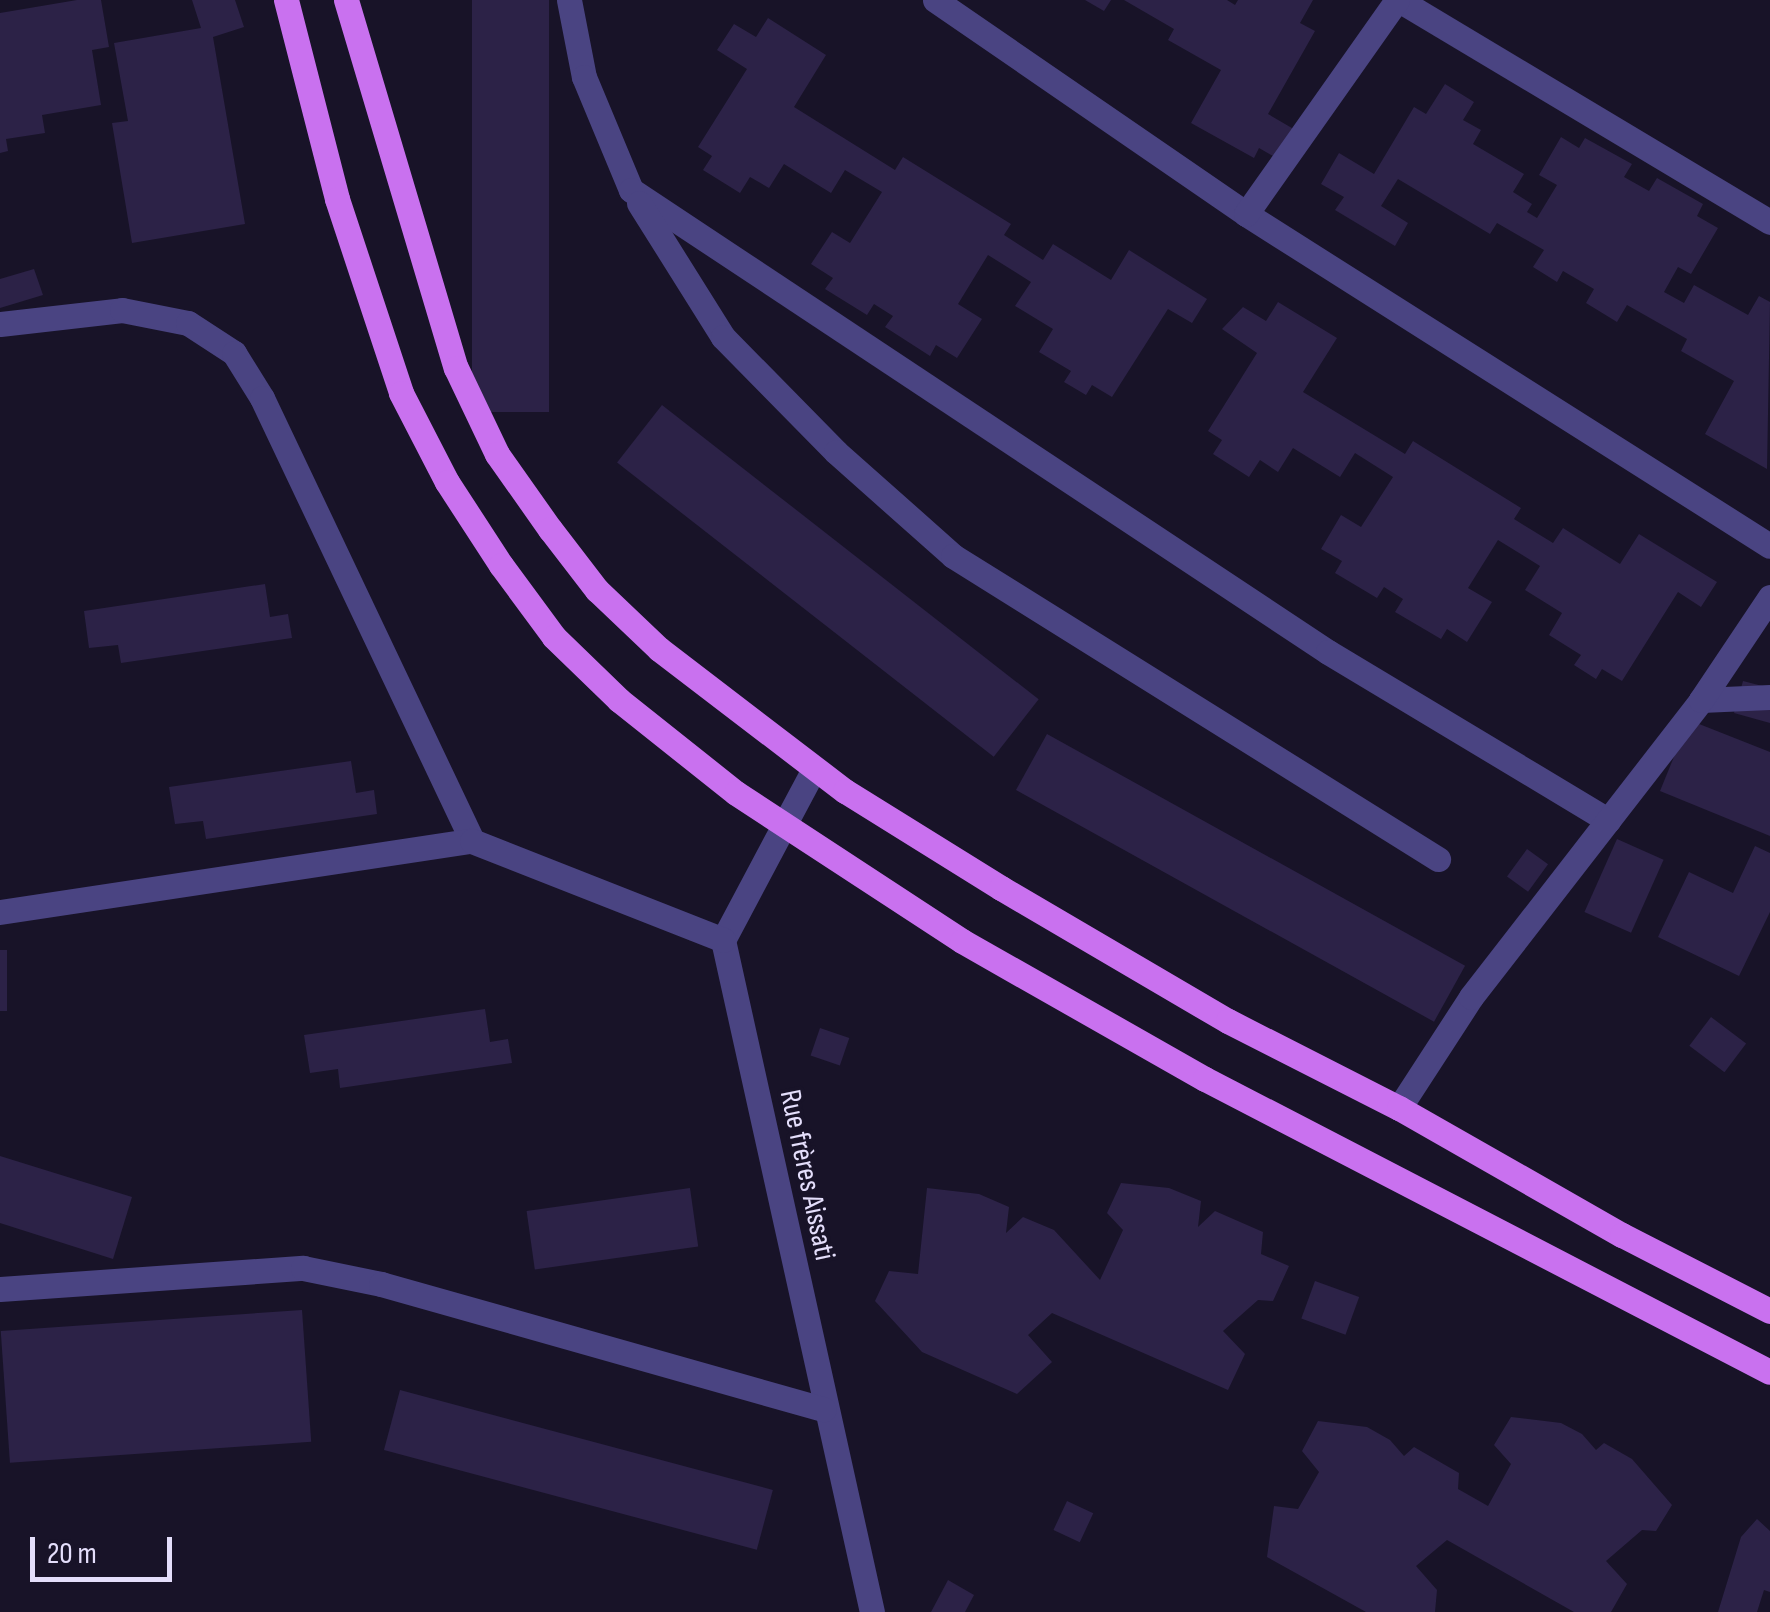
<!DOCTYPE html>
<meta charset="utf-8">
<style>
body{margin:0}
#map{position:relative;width:1770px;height:1612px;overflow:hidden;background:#181328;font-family:"Sofia Sans Condensed",sans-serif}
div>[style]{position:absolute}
.building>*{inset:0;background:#2c2247;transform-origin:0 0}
.minor>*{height:25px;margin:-12.5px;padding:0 12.5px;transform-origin:12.5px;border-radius:12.5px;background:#4a4482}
.major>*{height:25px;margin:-12.5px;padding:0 12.5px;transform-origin:12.5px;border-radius:12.5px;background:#c971ef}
span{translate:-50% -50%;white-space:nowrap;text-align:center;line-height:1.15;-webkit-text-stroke:8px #181328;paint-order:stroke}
.street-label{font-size:30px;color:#e4defb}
.scale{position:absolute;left:30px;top:1537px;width:142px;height:45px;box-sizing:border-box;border:5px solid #e4defb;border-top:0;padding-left:12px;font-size:30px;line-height:35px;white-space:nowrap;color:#e4defb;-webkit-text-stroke:8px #181328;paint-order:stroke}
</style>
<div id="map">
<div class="building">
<i style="clip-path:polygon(77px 0,101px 0,109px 47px,92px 50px,101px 105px,42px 115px,45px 133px,6px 139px,8px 151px,0 153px,0 13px)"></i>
<i style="clip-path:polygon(192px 0,235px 0,244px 27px,213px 37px,245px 224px,132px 243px,112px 123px,128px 121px,114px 43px,201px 28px)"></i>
<i style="left:472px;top:0;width:77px;height:412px"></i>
<i style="clip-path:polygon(1085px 0,1111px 0,1104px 11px)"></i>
<i style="clip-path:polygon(1124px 0,1227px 0,1235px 5px,1238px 0,1313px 0,1300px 23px,1315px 31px,1268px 114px,1297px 131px,1280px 160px,1259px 148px,1254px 158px,1191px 123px,1221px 70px,1168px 40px,1174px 29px)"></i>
<i style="clip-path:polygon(768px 18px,826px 55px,794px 107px,895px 170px,903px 157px,1011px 224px,1004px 235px,1043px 260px,1053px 244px,1111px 280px,1129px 250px,1207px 299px,1192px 323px,1168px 309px,1112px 397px,1092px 385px,1086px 395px,1064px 382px,1071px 371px,1039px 352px,1053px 329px,1015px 306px,1031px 282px,988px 255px,958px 304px,982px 319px,957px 358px,936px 345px,930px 356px,885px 327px,893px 316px,874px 304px,867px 315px,825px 289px,833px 278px,811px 264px,832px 232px,850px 243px,882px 192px,845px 170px,831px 193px,784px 164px,769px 188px,750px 177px,740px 193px,703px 170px,712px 156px,698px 147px,747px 69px,717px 50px,734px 24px,756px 37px)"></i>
<i style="clip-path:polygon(1445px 84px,1474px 102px,1463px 120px,1481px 130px,1473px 144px,1524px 174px,1513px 192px,1532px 204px,1527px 212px,1537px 218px,1557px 185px,1539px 175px,1561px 137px,1579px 148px,1585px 138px,1632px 164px,1624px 177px,1649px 191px,1657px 178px,1703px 204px,1697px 216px,1718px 228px,1691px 274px,1678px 267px,1664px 292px,1684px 303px,1694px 285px,1748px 315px,1759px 296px,1770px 302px,1767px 469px,1705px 434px,1734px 381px,1681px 351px,1687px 339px,1627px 305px,1617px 322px,1586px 303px,1594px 289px,1563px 271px,1557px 282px,1533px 267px,1544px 250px,1497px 223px,1490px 234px,1398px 179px,1381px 206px,1408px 223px,1395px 246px,1335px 210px,1344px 197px,1321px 184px,1339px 153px,1374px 174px,1414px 107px,1426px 114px)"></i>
<i style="clip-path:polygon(34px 269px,43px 295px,0 308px,0 279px)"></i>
<i style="clip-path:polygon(1278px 302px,1337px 338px,1303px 392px,1405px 454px,1413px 441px,1521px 508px,1514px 519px,1553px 543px,1563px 528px,1620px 564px,1639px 534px,1717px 582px,1701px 607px,1678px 592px,1622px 681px,1602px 669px,1596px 679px,1574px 665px,1581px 655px,1549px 635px,1562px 613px,1525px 590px,1540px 566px,1498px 540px,1468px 588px,1492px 602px,1467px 642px,1447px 629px,1441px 639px,1395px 612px,1403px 599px,1384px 587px,1377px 598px,1335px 573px,1342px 561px,1321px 549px,1341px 515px,1361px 527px,1393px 477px,1355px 453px,1340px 477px,1293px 448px,1278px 472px,1260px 460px,1249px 477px,1213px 454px,1222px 440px,1208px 431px,1257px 353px,1222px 329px,1243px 307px,1266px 321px)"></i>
<i style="left:662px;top:405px;width:478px;height:73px;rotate:38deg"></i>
<i style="clip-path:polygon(265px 584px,270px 617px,288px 614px,292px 638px,121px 663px,118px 645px,89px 648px,84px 611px)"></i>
<i style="clip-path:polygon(1743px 681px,1770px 688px,1770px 723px,1734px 713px)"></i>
<i style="clip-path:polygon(1689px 720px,1770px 752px,1770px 836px,1660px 791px)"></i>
<i style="left:1047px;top:734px;width:478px;height:64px;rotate:29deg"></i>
<i style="clip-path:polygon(351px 761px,356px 793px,374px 790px,377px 814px,206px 839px,203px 821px,175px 824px,169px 787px)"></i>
<i style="left:1617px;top:839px;width:51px;height:80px;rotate:24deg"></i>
<i style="clip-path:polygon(1755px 846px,1770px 853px,1770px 912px,1739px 976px,1658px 937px,1689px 872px,1733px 893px)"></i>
<i style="left:1527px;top:849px;width:26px;height:34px;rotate:36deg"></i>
<i style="left:0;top:950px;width:7px;height:61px"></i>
<i style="clip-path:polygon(485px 1009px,490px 1042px,508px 1039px,512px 1063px,340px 1088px,338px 1069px,310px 1073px,304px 1035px)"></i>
<i style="left:1711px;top:1017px;width:44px;height:36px;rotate:37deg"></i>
<i style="left:820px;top:1028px;width:31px;height:29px;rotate:19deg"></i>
<i style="clip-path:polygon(0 1156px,132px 1197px,113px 1259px,0 1223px)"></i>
<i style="clip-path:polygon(1121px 1183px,1169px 1188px,1201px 1201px,1198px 1227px,1215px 1211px,1263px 1232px,1261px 1254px,1289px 1266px,1273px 1301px,1258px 1300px,1223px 1331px,1245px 1354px,1228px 1390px,1052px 1313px,1028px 1335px,1052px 1362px,1017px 1394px,922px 1352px,875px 1301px,889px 1271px,918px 1274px,927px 1188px,979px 1194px,1009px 1207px,1006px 1233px,1023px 1217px,1054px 1230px,1100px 1280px,1123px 1230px,1107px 1213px)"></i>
<i style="left:690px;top:1188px;width:59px;height:165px;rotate:82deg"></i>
<i style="left:1315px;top:1281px;width:47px;height:40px;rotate:20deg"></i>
<i style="left:302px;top:1310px;width:132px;height:302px;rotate:86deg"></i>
<i style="left:400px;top:1390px;width:386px;height:62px;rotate:15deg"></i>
<i style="clip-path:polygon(1511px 1417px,1561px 1423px,1582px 1434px,1596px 1450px,1604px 1443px,1632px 1459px,1672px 1505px,1656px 1531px,1642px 1530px,1606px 1561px,1627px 1584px,1611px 1612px,1574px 1612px,1447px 1540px,1416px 1566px,1437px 1590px,1435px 1612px,1366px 1612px,1267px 1557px,1274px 1506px,1298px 1509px,1319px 1472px,1302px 1451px,1318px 1421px,1367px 1427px,1390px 1440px,1404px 1456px,1414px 1447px,1459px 1473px,1458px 1489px,1488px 1506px,1511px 1464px,1494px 1445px)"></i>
<i style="left:1067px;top:1501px;width:29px;height:32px;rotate:25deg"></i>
<i style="clip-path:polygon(1757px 1519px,1770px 1531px,1770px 1592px,1764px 1590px,1757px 1612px,1718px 1612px,1741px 1537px)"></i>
<i style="clip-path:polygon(948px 1580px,974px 1595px,965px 1612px,931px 1612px)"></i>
</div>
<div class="minor">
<i style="left:569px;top:0;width:78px;rotate:79deg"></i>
<i style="left:584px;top:77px;width:122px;rotate:67.4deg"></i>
<i style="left:631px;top:190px;width:836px;rotate:33.54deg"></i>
<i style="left:1328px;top:652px;width:327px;rotate:31deg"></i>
<i style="left:935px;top:0;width:378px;rotate:34.5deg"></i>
<i style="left:1246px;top:214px;width:620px;rotate:32.36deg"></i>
<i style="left:1399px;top:0;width:432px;rotate:30.9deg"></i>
<i style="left:639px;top:203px;width:158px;rotate:57.9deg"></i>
<i style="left:723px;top:337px;width:161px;rotate:45.5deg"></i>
<i style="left:836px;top:452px;width:157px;rotate:41.6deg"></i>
<i style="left:953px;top:556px;width:572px;rotate:31.99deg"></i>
<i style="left:1246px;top:214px;width:262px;rotate:-54.8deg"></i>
<i style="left:0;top:324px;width:123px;rotate:-6.5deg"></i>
<i style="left:122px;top:310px;width:67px;rotate:11.1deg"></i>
<i style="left:188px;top:323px;width:55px;rotate:33.1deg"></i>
<i style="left:234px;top:353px;width:53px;rotate:58.1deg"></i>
<i style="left:262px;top:398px;width:490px;rotate:64.6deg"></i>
<i style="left:1701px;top:700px;width:69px;rotate:-2.5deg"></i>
<i style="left:814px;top:769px;width:194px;rotate:118deg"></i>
<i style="left:723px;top:940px;width:688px;rotate:77.5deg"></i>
<i style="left:0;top:912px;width:477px;rotate:-8.6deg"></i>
<i style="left:472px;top:841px;width:270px;rotate:21.5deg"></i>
<i style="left:1399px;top:1108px;width:132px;rotate:-57deg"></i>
<i style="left:1471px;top:997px;width:376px;rotate:-52.2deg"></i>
<i style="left:1701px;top:700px;width:124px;rotate:-56.2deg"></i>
<i style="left:0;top:1289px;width:304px;rotate:-4deg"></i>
<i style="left:303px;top:1268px;width:80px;rotate:11.6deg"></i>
<i style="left:381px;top:1284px;width:460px;rotate:15.8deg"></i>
</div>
<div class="major">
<i style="left:286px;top:0;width:205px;rotate:75.6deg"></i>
<i style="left:337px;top:199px;width:204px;rotate:71.7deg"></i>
<i style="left:401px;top:393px;width:100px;rotate:62.7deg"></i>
<i style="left:447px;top:482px;width:99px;rotate:57deg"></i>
<i style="left:501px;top:565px;width:89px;rotate:53.6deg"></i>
<i style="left:554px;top:637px;width:91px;rotate:44.1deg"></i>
<i style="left:619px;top:700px;width:149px;rotate:38.5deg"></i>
<i style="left:736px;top:793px;width:270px;rotate:33.2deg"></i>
<i style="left:962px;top:941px;width:279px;rotate:29.6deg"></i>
<i style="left:1205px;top:1079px;width:636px;rotate:27.41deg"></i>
<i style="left:346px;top:0;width:384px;rotate:73.4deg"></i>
<i style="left:456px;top:368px;width:95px;rotate:64.5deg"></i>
<i style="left:497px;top:454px;width:92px;rotate:54.8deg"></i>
<i style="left:550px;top:529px;width:77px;rotate:52.4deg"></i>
<i style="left:597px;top:590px;width:86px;rotate:43.6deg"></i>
<i style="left:659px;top:649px;width:234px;rotate:37.4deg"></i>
<i style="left:845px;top:791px;width:184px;rotate:31.9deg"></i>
<i style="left:1001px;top:888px;width:263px;rotate:30.4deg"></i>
<i style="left:1228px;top:1021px;width:192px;rotate:27deg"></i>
<i style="left:1399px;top:1108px;width:257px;rotate:29.7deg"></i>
<i style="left:1622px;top:1235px;width:166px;rotate:27.2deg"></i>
</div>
<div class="street-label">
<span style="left:807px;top:1175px;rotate:78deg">Rue frères Aissati</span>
</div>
<div class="scale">20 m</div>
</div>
